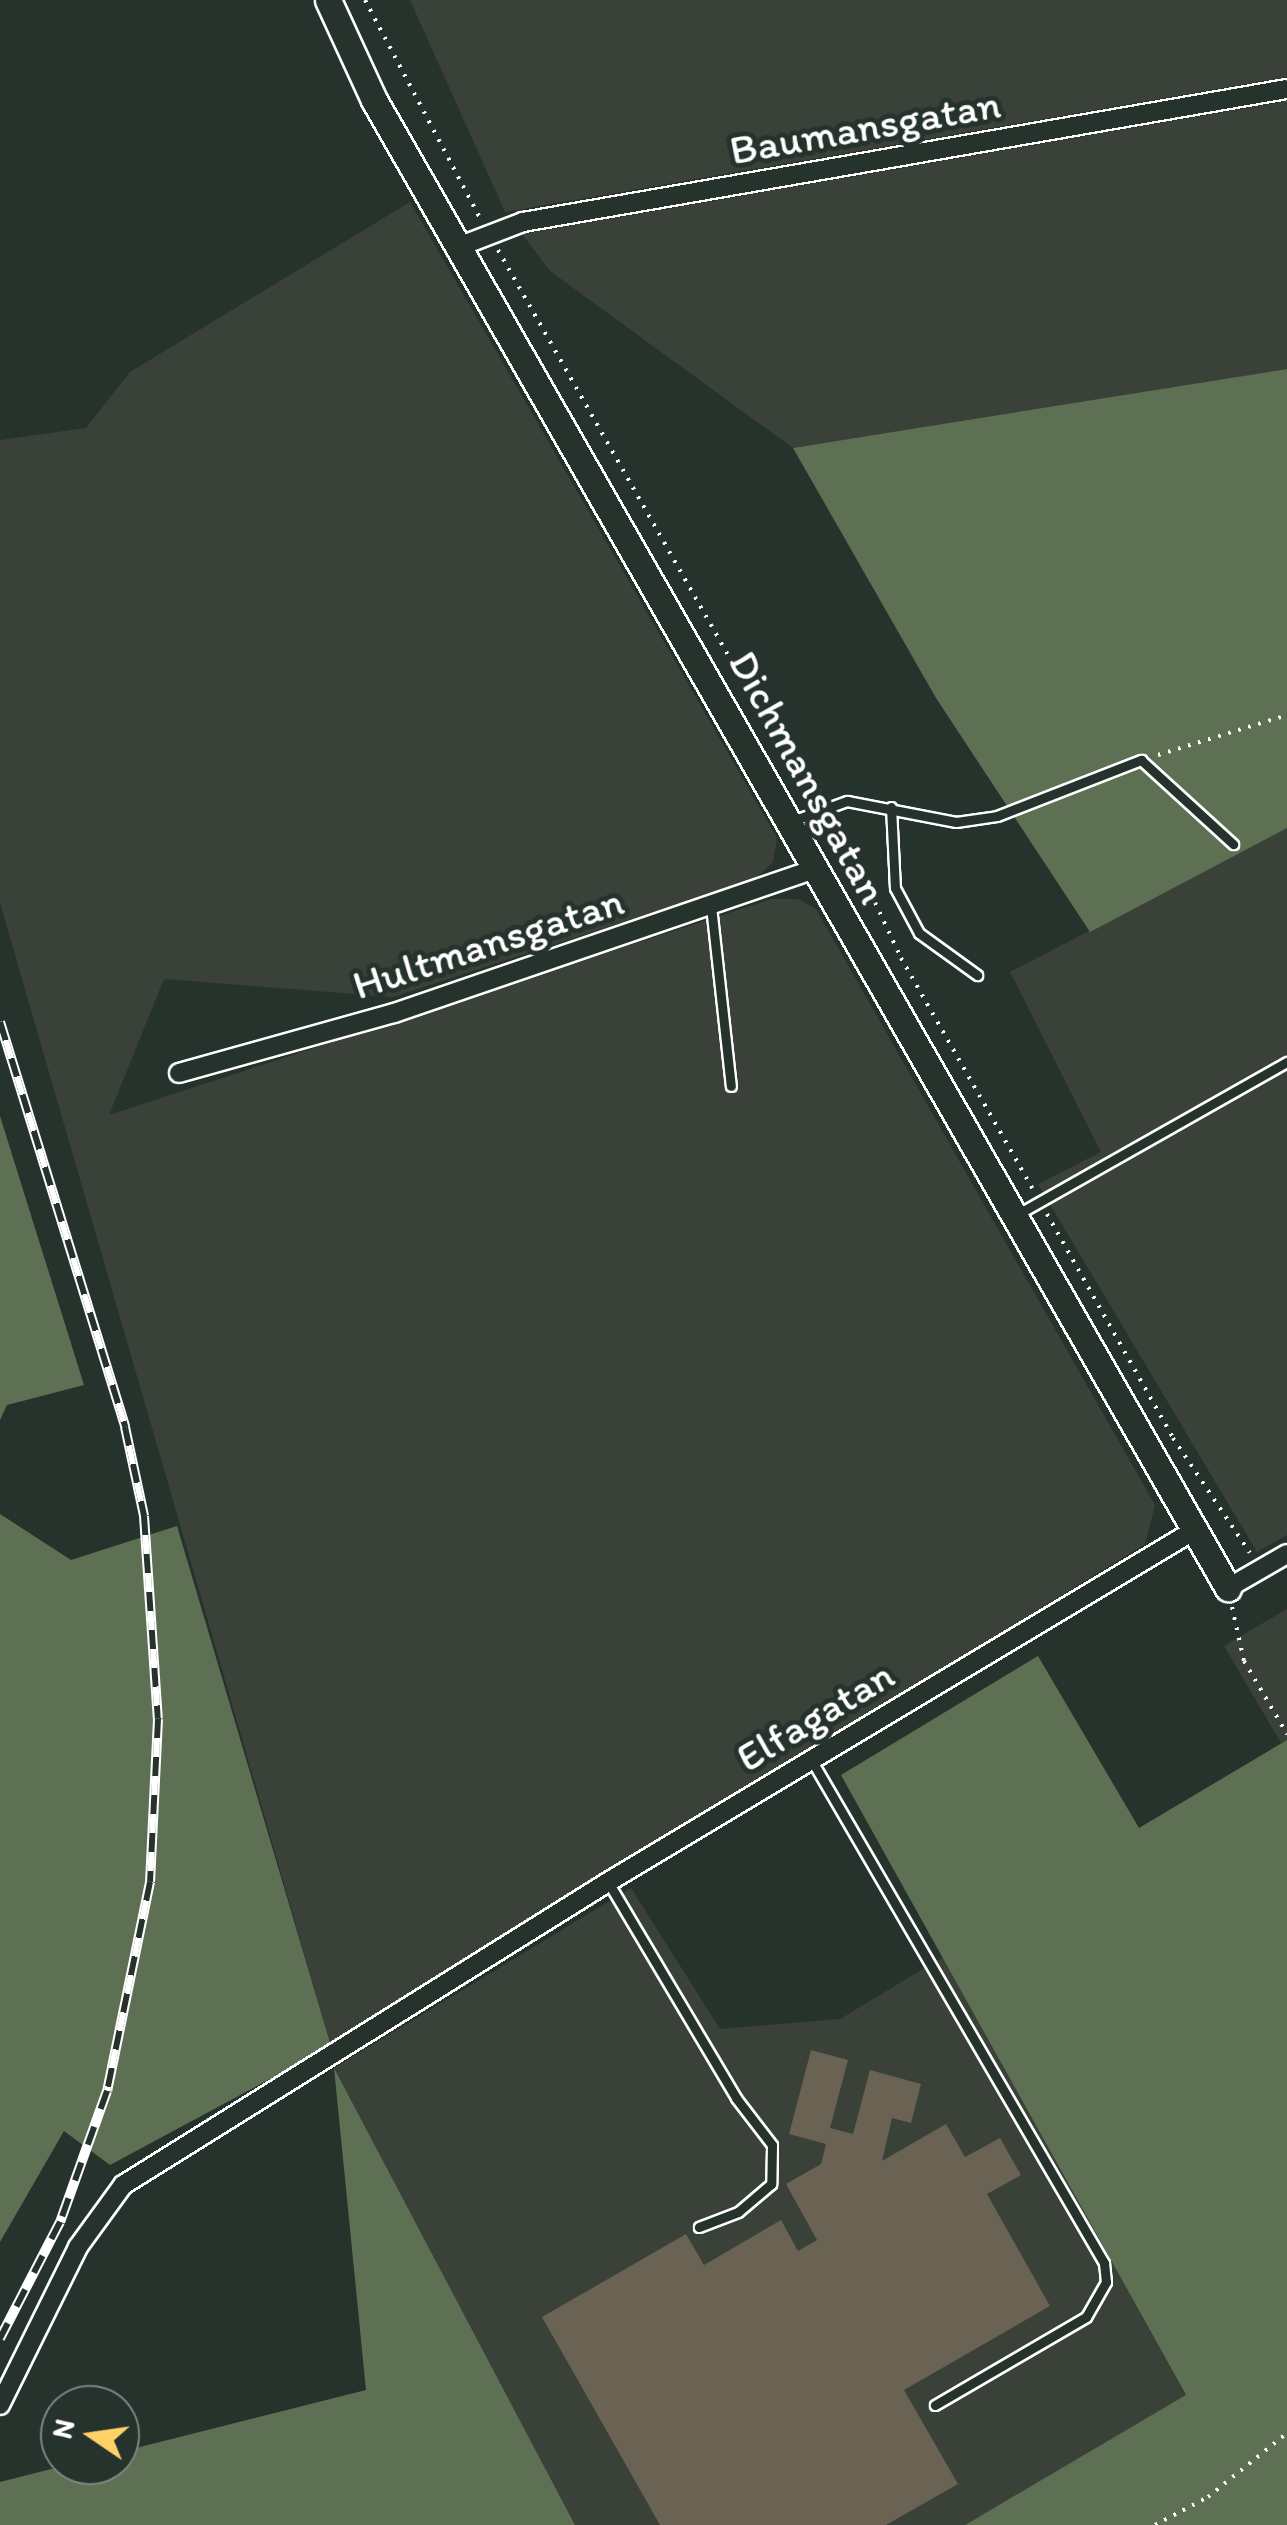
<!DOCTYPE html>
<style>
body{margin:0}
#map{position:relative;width:1287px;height:2525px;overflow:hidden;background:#26332d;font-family:Itim,sans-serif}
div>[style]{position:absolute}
.built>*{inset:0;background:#3a4138}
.green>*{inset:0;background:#5e7053}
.building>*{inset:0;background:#6a6252}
.path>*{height:4px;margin-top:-2px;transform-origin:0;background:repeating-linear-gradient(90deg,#fff 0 2.5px,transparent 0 10.5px)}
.roads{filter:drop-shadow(2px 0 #fff) drop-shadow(-2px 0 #fff) drop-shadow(0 2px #fff) drop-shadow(0 -2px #fff)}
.lane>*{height:9px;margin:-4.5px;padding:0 4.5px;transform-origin:4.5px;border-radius:4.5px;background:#26332d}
.street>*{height:18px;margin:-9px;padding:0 9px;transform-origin:9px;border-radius:9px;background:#26332d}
.secondary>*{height:25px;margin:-12.5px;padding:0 12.5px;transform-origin:12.5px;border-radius:12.5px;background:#26332d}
.rail>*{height:10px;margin-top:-5px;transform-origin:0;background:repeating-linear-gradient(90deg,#26332d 0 19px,#fff 0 38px);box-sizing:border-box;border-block:2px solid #fff}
span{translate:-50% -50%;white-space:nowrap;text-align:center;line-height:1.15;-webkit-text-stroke:10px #26332d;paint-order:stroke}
.street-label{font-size:42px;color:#fff}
.north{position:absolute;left:40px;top:2385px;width:100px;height:100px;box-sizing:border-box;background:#26332d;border:2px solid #7d8581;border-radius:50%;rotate:283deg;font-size:28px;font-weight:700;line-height:40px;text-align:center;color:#fff}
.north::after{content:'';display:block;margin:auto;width:35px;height:45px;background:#ffd166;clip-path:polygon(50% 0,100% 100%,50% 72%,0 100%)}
</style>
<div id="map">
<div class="built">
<i style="clip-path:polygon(410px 0,1287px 0,1287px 77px,505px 212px)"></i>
<i style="clip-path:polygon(1287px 101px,1287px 369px,1215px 382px,793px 448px,550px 271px,522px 234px)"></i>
<i style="clip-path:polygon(410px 202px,777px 838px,773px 862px,755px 879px,393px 997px,164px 979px,109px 1115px,772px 899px,798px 899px,816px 909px,1155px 1505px,1145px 1544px,331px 2046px,0 903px,0 440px,86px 428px,130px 372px)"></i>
<i style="clip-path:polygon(1287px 828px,1287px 1535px,1257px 1552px,1038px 1184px,1101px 1152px,1010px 972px)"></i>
<i style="clip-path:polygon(1287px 1609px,1287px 1740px,1281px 1743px,1224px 1646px)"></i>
<i style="clip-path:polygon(631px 1888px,720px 2029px,840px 2019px,943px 1957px,1186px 2396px,965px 2525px,575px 2525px,334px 2068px)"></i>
</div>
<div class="green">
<i style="clip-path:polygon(1287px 369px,1287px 828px,1090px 932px,936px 698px,793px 448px)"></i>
<i style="clip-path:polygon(0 1116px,84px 1385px,7px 1405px,0 1420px)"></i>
<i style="clip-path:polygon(0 1514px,71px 1560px,177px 1526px,331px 2046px,110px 2165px,64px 2131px,0 2242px)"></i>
<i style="clip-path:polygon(1038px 1656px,1139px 1828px,1287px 1740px,1287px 2525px,965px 2525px,1186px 2395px,841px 1775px)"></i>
<i style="clip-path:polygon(334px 2068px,575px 2525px,0 2525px,0 2482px,67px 2465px,120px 2465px,120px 2452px,366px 2390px)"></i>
</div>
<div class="building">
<i style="clip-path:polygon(811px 2050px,848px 2060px,830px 2128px,853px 2134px,870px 2070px,921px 2084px,911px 2123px,892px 2118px,882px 2161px,946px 2124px,965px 2157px,1000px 2138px,1021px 2175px,987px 2194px,1050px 2306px,904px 2390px,958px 2484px,886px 2525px,660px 2525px,542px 2317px,686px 2234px,704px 2265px,781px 2220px,798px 2251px,817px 2240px,786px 2184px,821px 2164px,826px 2144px,789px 2134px)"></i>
</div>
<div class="path">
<i style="left:365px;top:0;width:249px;rotate:62.2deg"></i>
<i style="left:498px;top:250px;width:470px;rotate:60.4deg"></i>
<i style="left:730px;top:659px;width:165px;rotate:56.1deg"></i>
<i style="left:1158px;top:755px;width:135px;rotate:-17.2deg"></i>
<i style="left:835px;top:817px;width:156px;rotate:64.9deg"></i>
<i style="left:901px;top:958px;width:265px;rotate:60.3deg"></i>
<i style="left:1047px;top:1214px;width:257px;rotate:60.6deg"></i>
<i style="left:1173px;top:1438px;width:138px;rotate:56.2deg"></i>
<i style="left:1232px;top:1607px;width:55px;rotate:77.5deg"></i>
<i style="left:1244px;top:1661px;width:85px;rotate:59.5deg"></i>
<i style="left:1155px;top:2525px;width:60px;rotate:-27.8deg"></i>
<i style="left:1208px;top:2497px;width:102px;rotate:-39deg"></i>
</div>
<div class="roads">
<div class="lane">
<i style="left:891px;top:807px;width:81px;rotate:87.2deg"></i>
<i style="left:895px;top:888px;width:51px;rotate:61.9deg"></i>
<i style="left:919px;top:933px;width:72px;rotate:35.9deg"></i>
<i style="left:792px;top:821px;width:59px;rotate:-20deg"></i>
<i style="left:847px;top:801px;width:111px;rotate:10.9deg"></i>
<i style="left:956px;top:822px;width:41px;rotate:-8.3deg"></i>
<i style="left:997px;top:816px;width:155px;rotate:-21.3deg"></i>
<i style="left:1141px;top:760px;width:125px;rotate:42.4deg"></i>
<i style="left:711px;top:906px;width:181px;rotate:83.7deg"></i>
<i style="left:1018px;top:1214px;width:309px;rotate:-29.5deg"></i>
<i style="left:812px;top:1761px;width:581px;rotate:59.81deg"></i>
<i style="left:1104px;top:2263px;width:19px;rotate:84deg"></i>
<i style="left:1106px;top:2282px;width:40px;rotate:119.7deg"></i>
<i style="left:1086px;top:2317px;width:175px;rotate:149.8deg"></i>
<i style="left:608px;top:1882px;width:251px;rotate:59.3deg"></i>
<i style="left:736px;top:2098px;width:59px;rotate:52.5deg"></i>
<i style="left:772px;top:2145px;width:39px;rotate:91deg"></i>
<i style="left:771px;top:2184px;width:43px;rotate:139.7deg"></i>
<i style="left:738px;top:2212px;width:42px;rotate:159deg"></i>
</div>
<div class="street">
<i style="left:458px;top:247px;width:70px;rotate:-21deg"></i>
<i style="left:523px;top:222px;width:775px;rotate:-9.88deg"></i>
<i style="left:179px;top:1073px;width:223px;rotate:-15.6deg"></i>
<i style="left:394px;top:1013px;width:445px;rotate:-18.9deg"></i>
<i style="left:1228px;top:1588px;width:68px;rotate:-30deg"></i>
<i style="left:0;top:2405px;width:176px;rotate:-63.7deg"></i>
<i style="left:78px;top:2247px;width:77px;rotate:-54deg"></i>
<i style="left:123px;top:2185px;width:572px;rotate:-31.99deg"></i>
<i style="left:608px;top:1882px;width:682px;rotate:-30.96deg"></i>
</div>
<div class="secondary">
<i style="left:328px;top:0;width:110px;rotate:65.3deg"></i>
<i style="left:374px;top:100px;width:1716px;rotate:60.15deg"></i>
</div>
</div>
<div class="rail">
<i style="left:0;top:1022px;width:424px;rotate:72.8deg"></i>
<i style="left:125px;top:1427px;width:91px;rotate:77.9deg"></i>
<i style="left:144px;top:1516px;width:203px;rotate:86.1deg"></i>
<i style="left:158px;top:1719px;width:163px;rotate:92.8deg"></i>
<i style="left:150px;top:1882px;width:213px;rotate:101.6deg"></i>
<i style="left:107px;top:2091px;width:139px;rotate:109.7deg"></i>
<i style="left:60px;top:2222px;width:131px;rotate:117.3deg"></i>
</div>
<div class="street-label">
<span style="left:865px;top:127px;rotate:-10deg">Baumansgatan</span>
<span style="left:808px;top:777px;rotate:61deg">Dichmansgatan</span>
<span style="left:488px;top:943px;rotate:-18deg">Hultmansgatan</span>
<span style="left:815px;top:1716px;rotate:-31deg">Elfagatan</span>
</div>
<div class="north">N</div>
</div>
